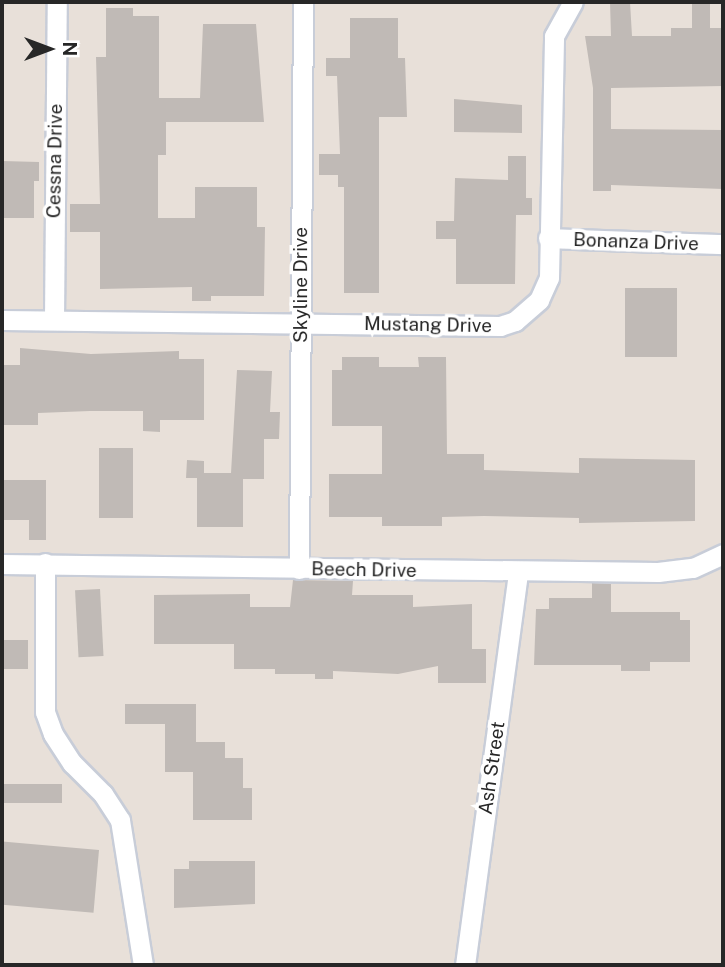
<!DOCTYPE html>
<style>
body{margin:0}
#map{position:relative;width:725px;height:967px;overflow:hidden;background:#e8e0d9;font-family:"Public Sans",sans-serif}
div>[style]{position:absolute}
.building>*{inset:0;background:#c0bab6;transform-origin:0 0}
.roads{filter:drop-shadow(2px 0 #c8cdd8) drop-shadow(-2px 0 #c8cdd8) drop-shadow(0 2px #c8cdd8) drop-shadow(0 -2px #c8cdd8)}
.street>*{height:19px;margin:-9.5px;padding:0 9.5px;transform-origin:9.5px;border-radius:9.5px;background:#fff}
span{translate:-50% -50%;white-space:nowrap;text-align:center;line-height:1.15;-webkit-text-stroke:7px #fff;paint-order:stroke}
.street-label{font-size:19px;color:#272727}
.frame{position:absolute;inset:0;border:4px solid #272727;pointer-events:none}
.north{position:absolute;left:14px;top:14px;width:70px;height:70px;-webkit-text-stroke:5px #fff;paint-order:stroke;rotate:90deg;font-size:19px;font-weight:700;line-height:28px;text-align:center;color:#272727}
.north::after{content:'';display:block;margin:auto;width:24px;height:32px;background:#272727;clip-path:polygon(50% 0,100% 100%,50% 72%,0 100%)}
</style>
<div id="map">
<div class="building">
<i style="clip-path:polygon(610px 2px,630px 2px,632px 36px,671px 36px,671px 28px,692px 28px,692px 2px,710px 2px,710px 28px,723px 28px,723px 86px,611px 88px,611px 129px,723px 130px,723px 189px,611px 185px,611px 191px,593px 191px,593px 88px,585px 36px,611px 36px)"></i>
<i style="clip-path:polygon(106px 8px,133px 8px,133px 16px,159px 16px,159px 98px,200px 98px,203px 24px,256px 24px,264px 122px,166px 122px,166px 155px,158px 155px,158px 218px,195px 218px,195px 187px,257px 187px,257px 227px,265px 227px,264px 296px,211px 296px,211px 301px,192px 301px,192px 287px,100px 289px,100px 232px,70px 232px,70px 204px,100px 204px,96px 57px,106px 57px)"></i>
<i style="clip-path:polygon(350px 18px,398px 18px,398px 58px,405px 58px,407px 117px,379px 117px,379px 293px,344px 293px,344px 187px,338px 187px,338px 175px,319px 175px,319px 154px,340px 154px,337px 76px,326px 76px,326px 58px,350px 58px)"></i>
<i style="clip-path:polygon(454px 99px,522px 105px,522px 133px,454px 132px)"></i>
<i style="clip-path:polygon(508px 156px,526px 156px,526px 198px,532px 198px,532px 215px,516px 215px,515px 284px,456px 284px,456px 239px,436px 239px,436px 221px,454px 221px,455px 178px,508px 180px)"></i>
<i style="clip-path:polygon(2px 161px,39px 162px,39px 181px,34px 181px,34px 218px,2px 218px)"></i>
<i style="left:625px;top:288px;width:52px;height:69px"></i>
<i style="clip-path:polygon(20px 348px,91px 354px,179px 351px,179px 359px,204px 359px,204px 420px,160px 420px,160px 432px,143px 431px,143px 411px,90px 411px,38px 413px,38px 425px,2px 425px,2px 365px,20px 365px)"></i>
<i style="clip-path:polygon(342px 357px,379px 357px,379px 367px,419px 367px,418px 357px,446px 357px,447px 454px,484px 454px,484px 470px,579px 473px,579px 458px,695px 460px,695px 521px,579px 523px,579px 518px,484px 516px,442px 517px,442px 526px,382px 526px,382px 517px,329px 517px,329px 474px,382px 474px,382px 426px,332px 426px,332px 370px,342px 370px)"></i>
<i style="clip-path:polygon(237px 370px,272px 371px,270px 412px,280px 412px,279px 439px,264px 439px,264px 479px,243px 479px,243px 527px,197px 527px,197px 478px,186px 478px,187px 460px,204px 461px,204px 473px,231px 473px)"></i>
<i style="left:99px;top:448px;width:34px;height:70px"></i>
<i style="clip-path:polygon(2px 480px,46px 480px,46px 540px,29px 540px,29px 520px,2px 520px)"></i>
<i style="clip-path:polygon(293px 580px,353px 581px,352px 595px,413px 595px,413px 607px,472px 604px,472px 649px,486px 649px,486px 683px,438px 683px,438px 666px,398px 674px,333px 671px,333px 679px,315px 679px,315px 674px,275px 674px,275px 669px,234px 669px,234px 644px,154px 644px,154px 595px,250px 594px,250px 607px,290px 607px)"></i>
<i style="clip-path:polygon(592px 583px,611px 584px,611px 612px,680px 612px,680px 620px,690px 620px,690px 662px,650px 662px,650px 671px,621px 671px,621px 665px,534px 665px,536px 609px,549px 609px,549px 598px,592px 598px)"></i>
<i style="left:100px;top:589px;width:67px;height:25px;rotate:87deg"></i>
<i style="left:2px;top:640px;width:26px;height:29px"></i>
<i style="clip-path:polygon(125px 704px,196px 704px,196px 742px,225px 742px,225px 758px,243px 758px,243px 788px,252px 788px,252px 820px,193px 820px,193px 772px,165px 772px,165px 724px,125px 724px)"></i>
<i style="left:2px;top:784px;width:60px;height:19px"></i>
<i style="left:99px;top:850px;width:63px;height:97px;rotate:95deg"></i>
<i style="clip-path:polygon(189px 861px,255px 861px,255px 904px,174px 908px,174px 869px,189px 869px)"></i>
</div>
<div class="roads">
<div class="street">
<i style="left:548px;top:238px;width:175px;rotate:2deg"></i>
<i style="left:2px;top:320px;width:498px;rotate:0.7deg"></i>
<i style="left:500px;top:326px;width:16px;rotate:-18deg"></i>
<i style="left:515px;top:321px;width:32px;rotate:-41deg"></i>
<i style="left:539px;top:300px;width:24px;rotate:-66deg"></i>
<i style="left:549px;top:278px;width:242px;rotate:-88.8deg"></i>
<i style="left:554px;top:36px;width:39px;rotate:-61deg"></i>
<i style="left:54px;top:320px;width:318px;rotate:-89.5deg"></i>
<i style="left:45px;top:563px;width:149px;rotate:90deg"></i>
<i style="left:45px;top:712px;width:23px;rotate:70deg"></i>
<i style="left:53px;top:734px;width:35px;rotate:57deg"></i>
<i style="left:72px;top:763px;width:44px;rotate:45deg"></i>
<i style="left:103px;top:794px;width:31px;rotate:57deg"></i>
<i style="left:120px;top:820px;width:147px;rotate:81deg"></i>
<i style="left:2px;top:564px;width:656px;rotate:0.7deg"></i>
<i style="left:658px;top:572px;width:35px;rotate:-7deg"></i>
<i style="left:693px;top:568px;width:33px;rotate:-25deg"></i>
<i style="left:299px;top:569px;width:567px;rotate:-89.6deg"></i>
<i style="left:465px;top:965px;width:397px;rotate:-82.3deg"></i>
</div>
</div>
<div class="street-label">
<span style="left:55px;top:161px;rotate:-89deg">Cessna Drive</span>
<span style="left:636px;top:242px;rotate:2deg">Bonanza Drive</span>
<span style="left:301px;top:285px;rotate:-90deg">Skyline Drive</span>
<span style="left:428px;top:325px;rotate:1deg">Mustang Drive</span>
<span style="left:364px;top:570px;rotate:1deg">Beech Drive</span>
<span style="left:492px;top:768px;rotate:-82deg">Ash Street</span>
</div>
<div class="frame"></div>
<div class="north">N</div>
</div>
